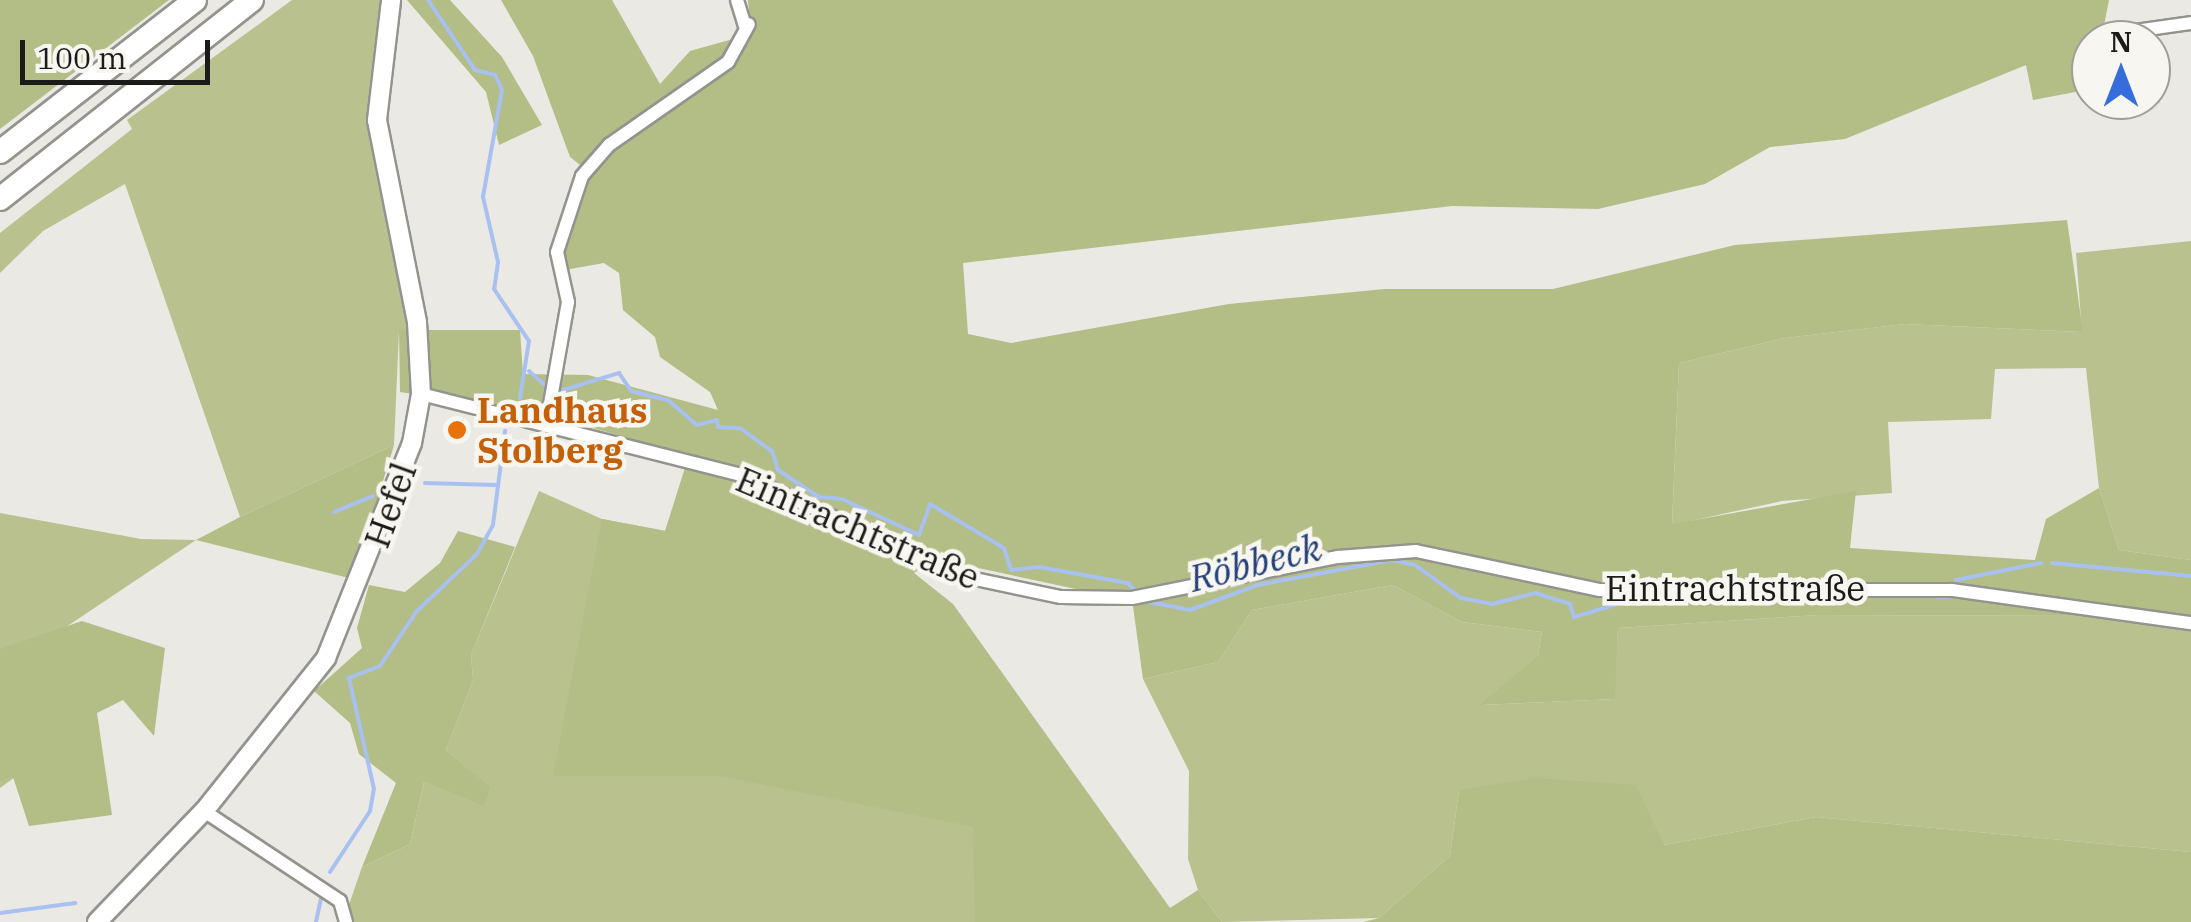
<!DOCTYPE html>
<meta charset="utf-8">
<style>
body{margin:0}
#map{position:relative;width:2191px;height:922px;overflow:hidden;background:#eae9e3;font-family:"IBM Plex Serif",serif}
div>[style]{position:absolute}
.green>*{inset:0;background:#b9c28e}
.forest>*{inset:0;background:#b3bd86}
.stream>*{height:4px;margin:-2px;padding:0 2px;transform-origin:2px;border-radius:2px;background:#a8c1f1}
.roads{filter:drop-shadow(2px 0 #94938e) drop-shadow(-2px 0 #94938e) drop-shadow(0 2px #94938e) drop-shadow(0 -2px #94938e)}
.minor>*{height:12px;margin:-6px;padding:0 6px;transform-origin:6px;border-radius:6px;background:#fff}
.secondary>*{height:18px;margin:-9px;padding:0 9px;transform-origin:9px;border-radius:9px;background:#fff}
.motorway>*{height:22px;margin:-11px;padding:0 11px;transform-origin:11px;border-radius:11px;background:#fff}
.dots>*{width:28px;height:28px;translate:-50% -50%;box-sizing:border-box;border:5px solid #f7f6f0;border-radius:50%}
span{translate:-50% -50%;white-space:nowrap;text-align:center;line-height:1.15;-webkit-text-stroke:9px #f7f6f0;paint-order:stroke}
.food-label{font-size:35px;color:#c56008;font-weight:700}
.left{translate:0 -50%;text-align:left}
.street-label{font-size:35px;color:#1b1b19}
.water-label{font-size:38px;color:#26407a;font-style:italic}
.north{position:absolute;left:2071px;top:20px;width:100px;height:100px;box-sizing:border-box;background:#f7f6f0;border:2px solid #9f9e9a;border-radius:50%;rotate:0deg;font-size:28px;font-weight:700;line-height:40px;text-align:center;color:#1b1b19}
.north::after{content:'';display:block;margin:auto;width:35px;height:45px;background:#366ddc;clip-path:polygon(50% 0,100% 100%,50% 72%,0 100%)}
.scale{position:absolute;left:20px;top:40px;width:190px;height:45px;box-sizing:border-box;border:5px solid #1b1b19;border-top:0;padding-left:12px;font-size:30px;line-height:35px;white-space:nowrap;color:#1b1b19;-webkit-text-stroke:8px #f7f6f0;paint-order:stroke}
</style>
<div id="map">
<div class="green">
<i style="clip-path:polygon(292px 0,391px 0,376px 83px,417px 329px,399px 331px,394px 445px,240px 517px,125px 184px,43px 231px,0 273px,0 233px,132px 129px,127px 120px)"></i>
<i style="clip-path:polygon(2191px 241px,2191px 560px,2119px 550px,2099px 488px,2086px 368px,1995px 369px,1991px 419px,1888px 422px,1892px 493px,1782px 501px,1672px 525px,1679px 363px,1785px 338px,1905px 324px,2082px 332px,2076px 253px)"></i>
<i style="clip-path:polygon(539px 491px,602px 519px,666px 531px,1176px 922px,343px 922px,362px 867px,410px 844px,424px 782px,484px 805px,489px 787px,446px 750px,473px 680px,471px 655px)"></i>
<i style="clip-path:polygon(0 513px,141px 539px,196px 540px,66px 627px,61px 744px,0 788px)"></i>
<i style="clip-path:polygon(1393px 585px,1462px 622px,1542px 632px,1538px 655px,1482px 705px,1614px 699px,1618px 628px,1817px 615px,2104px 616px,2191px 627px,2191px 852px,1816px 817px,1664px 845px,1459px 790px,1450px 856px,1379px 918px,1222px 922px,1198px 890px,1188px 859px,1189px 771px,1143px 679px,1218px 662px,1252px 610px)"></i>
</div>
<div class="forest">
<i style="clip-path:polygon(0 0,169px 0,0 129px)"></i>
<i style="clip-path:polygon(407px 0,450px 0,502px 57px,542px 125px,499px 145px,486px 92px)"></i>
<i style="clip-path:polygon(501px 0,612px 0,660px 84px,690px 51px,751px 34px,748px 0,2109px 0,2102px 36px,2082px 43px,2091px 89px,2033px 100px,2026px 65px,1845px 139px,1770px 147px,1705px 184px,1598px 209px,1452px 206px,963px 263px,968px 334px,1011px 343px,1229px 304px,1385px 289px,1553px 289px,1735px 245px,2067px 220px,2083px 332px,1905px 324px,1785px 338px,1679px 363px,1672px 524px,1856px 491px,1850px 548px,2035px 560px,2046px 519px,2099px 488px,2119px 550px,2191px 560px,2191px 627px,2104px 616px,1817px 615px,1618px 628px,1615px 699px,1480px 705px,1538px 655px,1542px 632px,1462px 622px,1393px 585px,1252px 610px,1218px 662px,1143px 679px,1131px 592px,1104px 595px,936px 559px,914px 573px,953px 604px,1170px 908px,1198px 890px,1222px 922px,975px 922px,973px 827px,720px 776px,553px 776px,602px 519px,665px 531px,689px 455px,543px 414px,400px 392px,399px 330px,520px 330px,523px 374px,588px 375px,718px 410px,710px 392px,660px 357px,655px 337px,623px 310px,619px 273px,604px 263px,565px 270px,563px 234px,589px 172px,570px 157px,533px 56px)"></i>
<i style="clip-path:polygon(394px 445px,353px 579px,196px 540px,240px 517px)"></i>
<i style="clip-path:polygon(458px 531px,515px 547px,471px 655px,473px 680px,446px 750px,490px 787px,484px 806px,424px 782px,410px 844px,362px 867px,396px 783px,359px 754px,350px 723px,314px 691px,362px 648px,357px 628px,369px 585px,405px 592px,440px 563px)"></i>
<i style="clip-path:polygon(82px 621px,165px 648px,154px 736px,123px 700px,97px 713px,112px 815px,29px 826px,13px 777px,0 782px,0 649px)"></i>
<i style="clip-path:polygon(1535px 778px,1636px 785px,1664px 845px,1816px 817px,2191px 852px,2191px 922px,1363px 922px,1379px 918px,1450px 856px,1459px 790px)"></i>
</div>
<div class="stream">
<i style="left:428px;top:0;width:84px;rotate:56.1deg"></i>
<i style="left:475px;top:70px;width:21px;rotate:14deg"></i>
<i style="left:495px;top:75px;width:17px;rotate:65deg"></i>
<i style="left:502px;top:90px;width:109px;rotate:100.1deg"></i>
<i style="left:483px;top:197px;width:67px;rotate:77deg"></i>
<i style="left:498px;top:262px;width:27px;rotate:98deg"></i>
<i style="left:494px;top:289px;width:63px;rotate:56.1deg"></i>
<i style="left:529px;top:341px;width:58px;rotate:99deg"></i>
<i style="left:529px;top:371px;width:24px;rotate:42deg"></i>
<i style="left:563px;top:390px;width:59px;rotate:-16.9deg"></i>
<i style="left:619px;top:373px;width:22px;rotate:56deg"></i>
<i style="left:631px;top:391px;width:38px;rotate:14deg"></i>
<i style="left:668px;top:400px;width:38px;rotate:41deg"></i>
<i style="left:697px;top:425px;width:21px;rotate:-14deg"></i>
<i style="left:717px;top:420px;width:7px;rotate:82deg"></i>
<i style="left:718px;top:427px;width:22px;rotate:3deg"></i>
<i style="left:740px;top:428px;width:39px;rotate:36deg"></i>
<i style="left:772px;top:451px;width:20px;rotate:72deg"></i>
<i style="left:778px;top:470px;width:49px;rotate:33.4deg"></i>
<i style="left:819px;top:497px;width:23px;rotate:5deg"></i>
<i style="left:842px;top:499px;width:85px;rotate:25.1deg"></i>
<i style="left:919px;top:535px;width:33px;rotate:-70deg"></i>
<i style="left:930px;top:504px;width:86px;rotate:30.7deg"></i>
<i style="left:1004px;top:548px;width:23px;rotate:72deg"></i>
<i style="left:1011px;top:570px;width:28px;rotate:-6deg"></i>
<i style="left:1039px;top:567px;width:90px;rotate:10.2deg"></i>
<i style="left:1128px;top:583px;width:15px;rotate:48deg"></i>
<i style="left:425px;top:483px;width:70px;rotate:1.6deg"></i>
<i style="left:334px;top:512px;width:42px;rotate:-22.3deg"></i>
<i style="left:2052px;top:563px;width:140px;rotate:5.3deg"></i>
<i style="left:1956px;top:580px;width:87px;rotate:-11.3deg"></i>
<i style="left:1927px;top:596px;width:20px;rotate:3deg"></i>
<i style="left:1144px;top:601px;width:47px;rotate:11.1deg"></i>
<i style="left:1190px;top:610px;width:72px;rotate:-20.2deg"></i>
<i style="left:1258px;top:585px;width:136px;rotate:-10.6deg"></i>
<i style="left:1392px;top:560px;width:24px;rotate:12deg"></i>
<i style="left:1415px;top:565px;width:57px;rotate:35.7deg"></i>
<i style="left:1461px;top:598px;width:32px;rotate:11deg"></i>
<i style="left:1492px;top:604px;width:44px;rotate:-14.3deg"></i>
<i style="left:1535px;top:593px;width:37px;rotate:17deg"></i>
<i style="left:1570px;top:604px;width:14px;rotate:73deg"></i>
<i style="left:1574px;top:617px;width:46px;rotate:-16.5deg"></i>
<i style="left:1618px;top:604px;width:134px;rotate:-3.4deg"></i>
<i style="left:330px;top:872px;width:73px;rotate:-56.7deg"></i>
<i style="left:370px;top:811px;width:22px;rotate:-80deg"></i>
<i style="left:374px;top:789px;width:114px;rotate:-102.7deg"></i>
<i style="left:349px;top:678px;width:33px;rotate:-21deg"></i>
<i style="left:380px;top:666px;width:66px;rotate:-56.1deg"></i>
<i style="left:417px;top:611px;width:83px;rotate:-43.5deg"></i>
<i style="left:477px;top:554px;width:33px;rotate:-61deg"></i>
<i style="left:493px;top:525px;width:95px;rotate:-82.7deg"></i>
<i style="left:0;top:913px;width:76px;rotate:-7.6deg"></i>
<i style="left:316px;top:922px;width:24px;rotate:-78deg"></i>
</div>
<div class="roads">
<div class="minor">
<i style="left:737px;top:0;width:27px;rotate:73deg"></i>
<i style="left:2120px;top:33px;width:72px;rotate:-8deg"></i>
<i style="left:421px;top:394px;width:333px;rotate:14.2deg"></i>
<i style="left:744px;top:476px;width:239px;rotate:24.7deg"></i>
<i style="left:961px;top:576px;width:102px;rotate:11.9deg"></i>
<i style="left:1061px;top:597px;width:71px;rotate:0.8deg"></i>
<i style="left:1132px;top:598px;width:210px;rotate:-11.3deg"></i>
<i style="left:1338px;top:557px;width:78px;rotate:-4.4deg"></i>
<i style="left:1416px;top:551px;width:188px;rotate:12deg"></i>
<i style="left:1600px;top:590px;width:352px"></i>
<i style="left:1952px;top:590px;width:241px;rotate:7.9deg"></i>
<i style="left:547px;top:421px;width:121px;rotate:-80deg"></i>
<i style="left:568px;top:302px;width:51px;rotate:-102.4deg"></i>
<i style="left:557px;top:252px;width:80px;rotate:-71.8deg"></i>
<i style="left:582px;top:176px;width:41px;rotate:-48.9deg"></i>
<i style="left:609px;top:145px;width:145px;rotate:-34.9deg"></i>
<i style="left:728px;top:62px;width:43px;rotate:-61.1deg"></i>
<i style="left:204px;top:811px;width:163px;rotate:33.5deg"></i>
<i style="left:340px;top:901px;width:22px;rotate:74deg"></i>
</div>
<div class="secondary">
<i style="left:97px;top:922px;width:154px;rotate:-46.1deg"></i>
<i style="left:204px;top:811px;width:196px;rotate:-51.4deg"></i>
<i style="left:326px;top:658px;width:232px;rotate:-68.2deg"></i>
<i style="left:412px;top:443px;width:50px;rotate:-79.6deg"></i>
<i style="left:421px;top:394px;width:72px;rotate:-93.2deg"></i>
<i style="left:417px;top:322px;width:206px;rotate:-101.2deg"></i>
<i style="left:377px;top:120px;width:121px;rotate:-83.3deg"></i>
</div>
<div class="motorway">
<i style="left:0;top:152px;width:247px;rotate:-37.9deg"></i>
<i style="left:0;top:199px;width:321px;rotate:-38.3deg"></i>
</div>
</div>
<div class="dots">
<i style="left:457px;top:430px;background:#e8710a"></i>
</div>
<div class="food-label">
<span class="left" style="left:477px;top:430px">Landhaus<br>Stolberg</span>
</div>
<div class="street-label">
<span style="left:390px;top:505px;rotate:-70deg">Hefel</span>
<span style="left:858px;top:528px;rotate:23deg">Eintrachtstraße</span>
<span style="left:1735px;top:588px">Eintrachtstraße</span>
</div>
<div class="water-label">
<span style="left:1255px;top:562px;rotate:-14deg">Röbbeck</span>
</div>
<div class="north">N</div>
<div class="scale">100 m</div>
</div>
